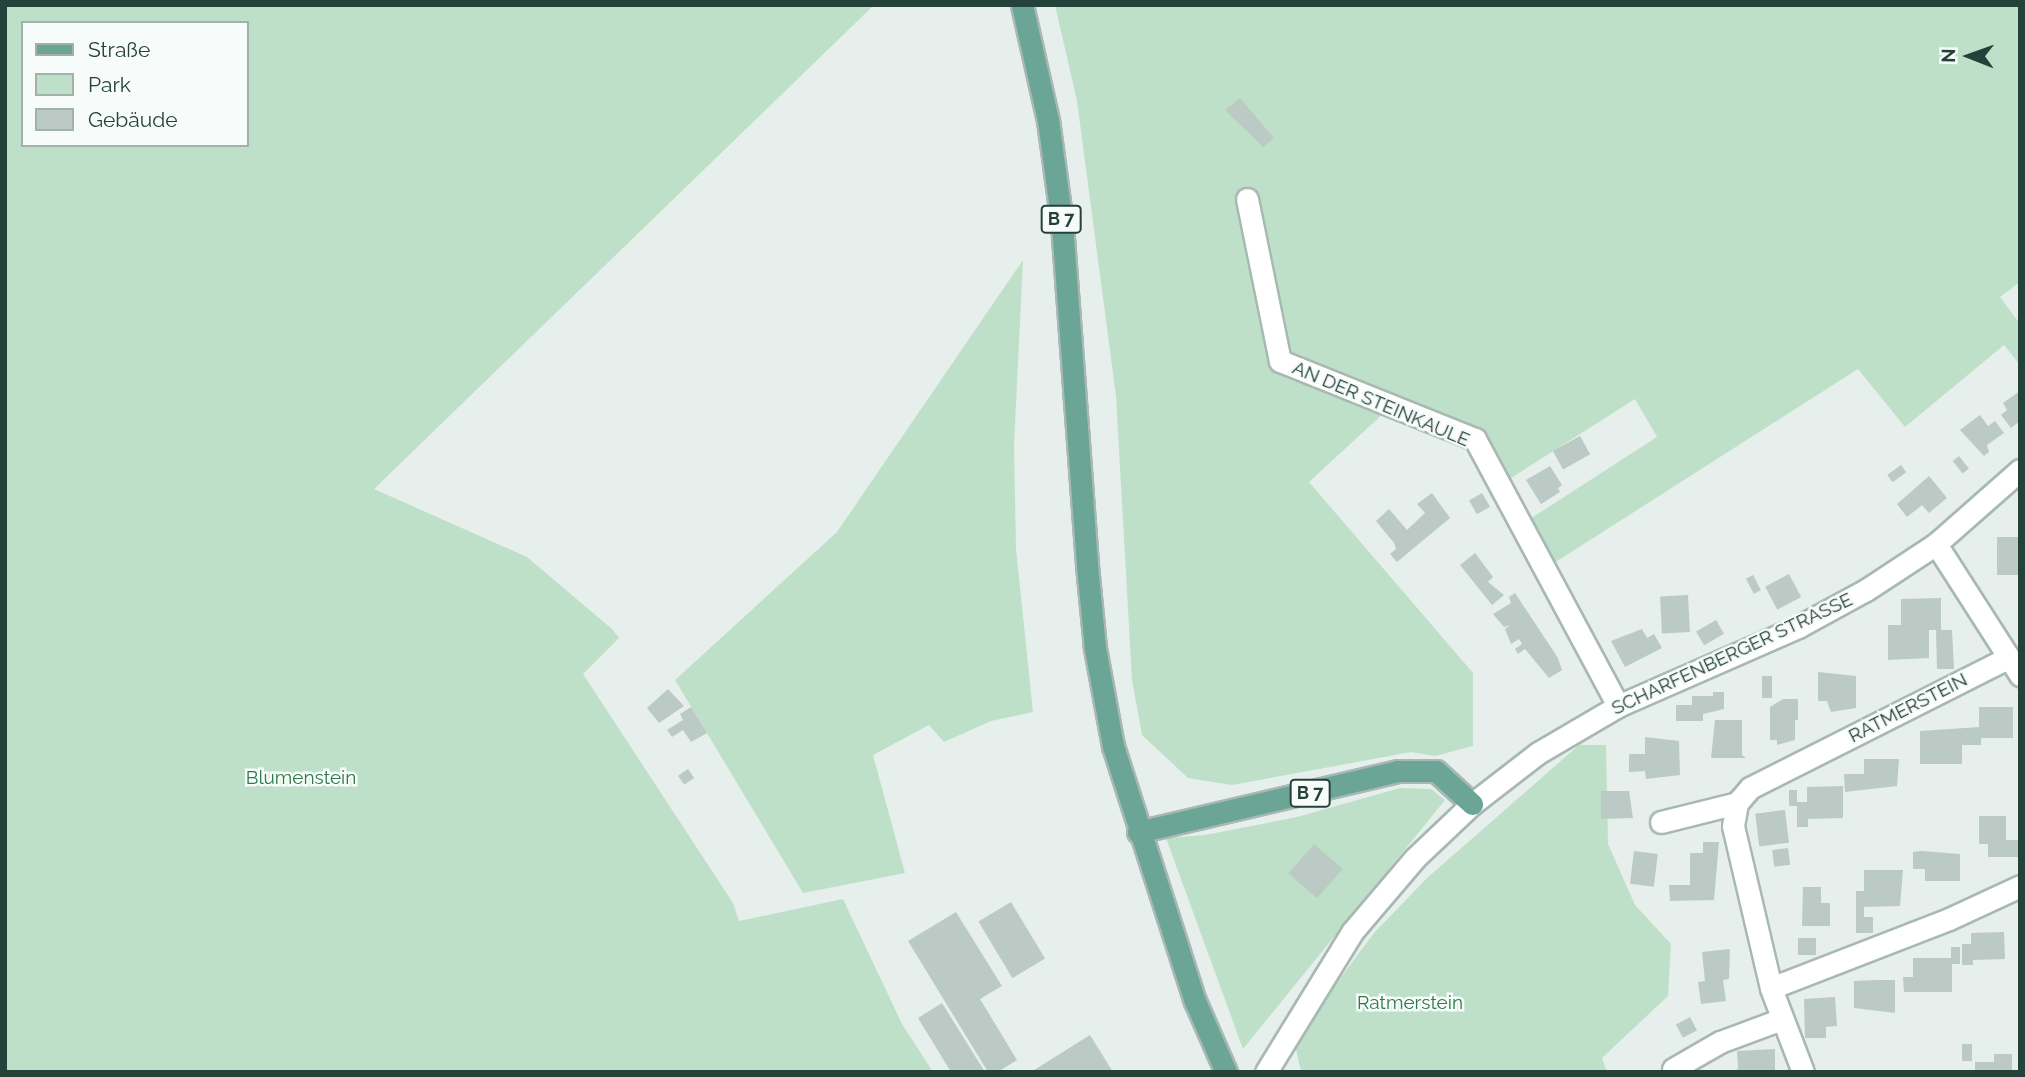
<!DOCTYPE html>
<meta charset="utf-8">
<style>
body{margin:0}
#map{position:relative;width:2025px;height:1077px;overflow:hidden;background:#e6efeb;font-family:Raleway,sans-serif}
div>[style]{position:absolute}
.green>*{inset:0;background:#bfe0c8}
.building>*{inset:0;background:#bbcac4;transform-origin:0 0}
.roads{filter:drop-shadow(2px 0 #a8b8b2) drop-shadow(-2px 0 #a8b8b2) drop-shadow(0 2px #a8b8b2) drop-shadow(0 -2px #a8b8b2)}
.street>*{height:21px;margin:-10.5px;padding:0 10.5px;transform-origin:10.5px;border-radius:10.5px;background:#fff}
.secondary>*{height:21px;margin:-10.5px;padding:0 10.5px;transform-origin:10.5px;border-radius:10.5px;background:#fff}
.primary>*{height:21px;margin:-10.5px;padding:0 10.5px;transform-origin:10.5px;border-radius:10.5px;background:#6aa596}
span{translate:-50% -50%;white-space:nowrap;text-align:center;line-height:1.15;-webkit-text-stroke:5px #f7fbf9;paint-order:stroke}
.shield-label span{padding:2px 5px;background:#f7fbf9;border:2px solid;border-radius:5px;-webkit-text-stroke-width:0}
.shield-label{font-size:18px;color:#24423a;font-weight:700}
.street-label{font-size:19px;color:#24423a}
.park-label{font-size:19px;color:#2d7a4b}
.frame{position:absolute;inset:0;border:7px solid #24423a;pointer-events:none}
.legend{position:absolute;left:21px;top:21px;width:228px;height:126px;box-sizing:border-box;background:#f7fbf9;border:2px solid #a3b1ad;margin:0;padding:9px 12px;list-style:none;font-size:21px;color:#24423a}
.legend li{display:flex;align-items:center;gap:14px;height:35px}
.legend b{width:35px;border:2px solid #a3b1ad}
.north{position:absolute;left:1934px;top:21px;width:70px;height:70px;-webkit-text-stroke:5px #f7fbf9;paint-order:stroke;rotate:271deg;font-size:19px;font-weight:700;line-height:28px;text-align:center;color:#24423a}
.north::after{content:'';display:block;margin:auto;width:24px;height:32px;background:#24423a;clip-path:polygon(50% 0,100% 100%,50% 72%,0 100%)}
</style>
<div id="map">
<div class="green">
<i style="clip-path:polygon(evenodd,5px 5px,874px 5px,374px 489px,527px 557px,612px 629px,619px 638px,583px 674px,733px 903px,739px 921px,843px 899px,902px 1024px,933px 1072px,5px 1072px,5px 5px,23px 23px,247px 23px,247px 145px,23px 145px,23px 23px)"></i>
<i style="clip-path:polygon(1055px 5px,2020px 5px,2020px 282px,2000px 297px,2020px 324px,2020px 365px,2004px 345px,1905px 427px,1858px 369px,1554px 563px,1530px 519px,1657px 437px,1635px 399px,1508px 480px,1480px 433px,1385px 412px,1309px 482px,1473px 673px,1473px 746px,1435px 756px,1411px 752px,1232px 785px,1188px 778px,1142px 735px,1132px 680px,1116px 396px,1077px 101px)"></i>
<i style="clip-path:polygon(1023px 260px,1014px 445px,1016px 549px,1033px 712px,991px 721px,944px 742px,929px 725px,873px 755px,905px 873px,803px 893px,675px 680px,837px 532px)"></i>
<i style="clip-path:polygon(1579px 745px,1606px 745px,1608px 844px,1635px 905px,1671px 944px,1668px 996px,1602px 1058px,1607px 1072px,1301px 1072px,1296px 1049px,1318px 1008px,1374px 933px,1427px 878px)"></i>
<i style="clip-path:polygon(1400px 788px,1431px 789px,1445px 800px,1243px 1049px,1166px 838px,1205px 835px,1297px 817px)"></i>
</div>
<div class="building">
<i style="clip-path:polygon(1240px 98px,1274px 138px,1263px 147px,1225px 110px)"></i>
<i style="clip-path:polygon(2020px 391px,2020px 421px,2011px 428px,2001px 415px,2007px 410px,2003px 403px)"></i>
<i style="clip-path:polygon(1980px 415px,1988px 426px,1995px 421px,2004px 433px,1987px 445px,1989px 452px,1984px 456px,1960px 430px)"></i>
<i style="left:1580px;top:436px;width:21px;height:31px;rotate:61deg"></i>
<i style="left:1959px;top:456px;width:16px;height:8px;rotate:52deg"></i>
<i style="left:1901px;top:465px;width:9px;height:17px;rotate:54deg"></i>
<i style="clip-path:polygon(1550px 466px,1562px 485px,1558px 488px,1560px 492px,1541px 504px,1526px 480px)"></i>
<i style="clip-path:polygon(1929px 476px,1947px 498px,1929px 513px,1922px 505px,1907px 517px,1897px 504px)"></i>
<i style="clip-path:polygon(1432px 493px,1450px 518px,1397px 562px,1390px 554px,1396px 549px,1394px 543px,1376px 521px,1389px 509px,1407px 530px,1425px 513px,1417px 504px)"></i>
<i style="left:1482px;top:493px;width:16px;height:15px;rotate:60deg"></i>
<i style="left:2020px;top:537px;width:38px;height:23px;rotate:90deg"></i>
<i style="clip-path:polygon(1475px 553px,1493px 577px,1488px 582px,1504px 595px,1492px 605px,1460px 565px)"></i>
<i style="left:1789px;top:574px;width:26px;height:27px;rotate:62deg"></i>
<i style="left:1753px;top:575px;width:17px;height:8px;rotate:62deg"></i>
<i style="clip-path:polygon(1515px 593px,1558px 658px,1562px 670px,1549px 678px,1525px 649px,1518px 654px,1515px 649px,1522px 644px,1519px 639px,1511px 644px,1505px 629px,1510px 625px,1504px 627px,1493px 614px,1511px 603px,1509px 597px)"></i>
<i style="left:1688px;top:595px;width:37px;height:28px;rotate:87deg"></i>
<i style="clip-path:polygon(1941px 598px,1941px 630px,1952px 630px,1954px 669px,1937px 669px,1936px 630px,1929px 630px,1929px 658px,1888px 660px,1888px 625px,1901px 625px,1901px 599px)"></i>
<i style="left:1716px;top:620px;width:16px;height:23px;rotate:60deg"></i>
<i style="clip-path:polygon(1642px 629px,1647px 638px,1654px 634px,1662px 648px,1625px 667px,1611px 641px)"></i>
<i style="clip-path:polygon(1818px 672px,1856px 676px,1856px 708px,1831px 712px,1827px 701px,1818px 701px)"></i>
<i style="left:1772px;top:676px;width:22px;height:10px;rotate:90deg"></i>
<i style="clip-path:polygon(668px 689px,684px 706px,659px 723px,647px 708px)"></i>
<i style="clip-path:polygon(1713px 692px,1724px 692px,1724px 709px,1703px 714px,1703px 721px,1676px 721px,1676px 705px,1692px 705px,1692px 696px,1713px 696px)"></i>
<i style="clip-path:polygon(1783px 699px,1798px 699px,1798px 720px,1795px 720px,1795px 740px,1777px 745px,1777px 740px,1770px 740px,1770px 707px)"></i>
<i style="clip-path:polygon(691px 707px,707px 733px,691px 742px,683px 730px,672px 737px,667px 730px,683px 720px,680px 714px)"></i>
<i style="clip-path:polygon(1979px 707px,2013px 707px,2013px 738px,1981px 738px,1981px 745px,1962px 745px,1962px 764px,1920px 764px,1920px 731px,1979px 727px)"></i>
<i style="clip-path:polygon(1715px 720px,1742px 720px,1742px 755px,1746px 758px,1711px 758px)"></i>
<i style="clip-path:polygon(1645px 737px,1679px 741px,1680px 775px,1646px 779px,1645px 771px,1629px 772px,1629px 754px,1645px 754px)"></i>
<i style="clip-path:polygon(1864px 759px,1899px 759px,1897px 786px,1845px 792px,1844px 774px,1864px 774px)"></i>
<i style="left:688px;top:769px;width:11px;height:12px;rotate:56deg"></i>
<i style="clip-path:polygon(1843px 786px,1843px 818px,1808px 819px,1808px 827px,1797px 827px,1797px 806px,1789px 806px,1789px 790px,1797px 790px,1797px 802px,1807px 802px,1807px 787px)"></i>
<i style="clip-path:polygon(1601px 791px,1629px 791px,1633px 818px,1601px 819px)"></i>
<i style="left:1785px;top:810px;width:33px;height:30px;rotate:83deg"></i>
<i style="clip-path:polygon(1979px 816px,2006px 816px,2006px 840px,2020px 840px,2020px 857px,1988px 857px,1988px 844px,1979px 844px)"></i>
<i style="clip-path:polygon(1703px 842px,1719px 842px,1714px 900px,1670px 901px,1669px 885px,1690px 885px,1690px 853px,1703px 853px)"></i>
<i style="left:1314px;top:844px;width:38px;height:39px;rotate:41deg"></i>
<i style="left:1788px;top:848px;width:17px;height:16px;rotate:83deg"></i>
<i style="left:1634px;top:851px;width:24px;height:33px;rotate:7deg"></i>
<i style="clip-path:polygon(1922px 851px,1960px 854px,1960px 881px,1925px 881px,1925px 869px,1913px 869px,1913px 852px)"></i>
<i style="clip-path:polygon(1864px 870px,1903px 870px,1900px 906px,1864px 907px,1864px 917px,1873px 917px,1873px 933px,1856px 933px,1856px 891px,1864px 891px)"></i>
<i style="clip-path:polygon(1803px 887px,1821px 887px,1821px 903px,1830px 903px,1830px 926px,1802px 926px)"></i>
<i style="left:1011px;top:902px;width:66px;height:38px;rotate:59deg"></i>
<i style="clip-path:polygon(956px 912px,1002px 986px,980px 999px,1017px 1060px,998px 1072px,988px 1072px,908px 941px)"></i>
<i style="clip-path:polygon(2004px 932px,2005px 959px,1973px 960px,1973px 965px,1962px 965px,1962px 944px,1971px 944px,1971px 933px)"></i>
<i style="left:1798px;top:938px;width:18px;height:17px"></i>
<i style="clip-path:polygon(1951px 947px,1960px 947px,1960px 964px,1952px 964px,1952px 992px,1904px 992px,1903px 977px,1913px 977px,1913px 958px,1951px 958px)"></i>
<i style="clip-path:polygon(1730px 949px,1729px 979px,1723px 980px,1726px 1001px,1701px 1004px,1698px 982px,1705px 981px,1702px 952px)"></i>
<i style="clip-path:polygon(1877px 980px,1895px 980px,1895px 1013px,1854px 1008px,1854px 981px)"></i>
<i style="clip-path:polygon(1835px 997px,1837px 1026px,1826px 1027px,1826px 1038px,1805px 1038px,1804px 999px)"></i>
<i style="clip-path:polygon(942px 1003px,985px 1072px,951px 1072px,918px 1018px)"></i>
<i style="left:1690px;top:1017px;width:15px;height:16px;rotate:62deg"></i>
<i style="clip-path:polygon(1090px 1035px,1113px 1072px,1031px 1072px)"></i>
<i style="left:1962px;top:1044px;width:10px;height:17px"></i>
<i style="clip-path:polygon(1775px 1049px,1775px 1072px,1731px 1072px,1738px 1069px,1737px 1051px)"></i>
<i style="clip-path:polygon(1994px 1054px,2012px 1054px,2012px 1072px,1975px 1072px,1975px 1062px,1994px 1062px)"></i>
</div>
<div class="roads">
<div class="street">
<i style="left:1247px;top:199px;width:165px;rotate:78.5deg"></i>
<i style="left:1280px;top:361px;width:210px;rotate:21.8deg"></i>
<i style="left:1475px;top:439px;width:303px;rotate:61.8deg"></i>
<i style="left:1936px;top:544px;width:156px;rotate:57.3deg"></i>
<i style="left:1661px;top:822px;width:78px;rotate:-14deg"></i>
<i style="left:1771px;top:988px;width:191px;rotate:-21.2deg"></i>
<i style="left:1949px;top:919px;width:78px;rotate:-24.9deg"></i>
<i style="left:1673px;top:1069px;width:54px;rotate:-29.9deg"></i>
<i style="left:1720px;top:1042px;width:66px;rotate:-20.4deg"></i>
<i style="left:1803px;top:1072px;width:90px;rotate:-110.9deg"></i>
<i style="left:1771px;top:988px;width:166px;rotate:-103.2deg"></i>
<i style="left:1733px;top:826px;width:23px;rotate:-80deg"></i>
<i style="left:1737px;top:803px;width:20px;rotate:-49deg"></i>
<i style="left:1750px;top:788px;width:290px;rotate:-26.8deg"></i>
</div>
<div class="secondary">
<i style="left:1266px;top:1072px;width:164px;rotate:-58.4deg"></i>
<i style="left:1352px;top:932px;width:97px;rotate:-49.6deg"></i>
<i style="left:1415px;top:858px;width:79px;rotate:-43.5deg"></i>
<i style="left:1472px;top:804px;width:83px;rotate:-37.7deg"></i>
<i style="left:1538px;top:753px;width:93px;rotate:-30.4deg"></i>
<i style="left:1618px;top:706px;width:197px;rotate:-23.7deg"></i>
<i style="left:1798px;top:627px;width:77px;rotate:-28.6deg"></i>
<i style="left:1866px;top:590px;width:84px;rotate:-33.3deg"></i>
<i style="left:1936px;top:544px;width:112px;rotate:-41.4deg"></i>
</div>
<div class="primary">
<i style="left:1022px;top:5px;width:118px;rotate:77.3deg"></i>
<i style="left:1048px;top:120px;width:105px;rotate:82.3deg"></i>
<i style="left:1062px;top:224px;width:342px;rotate:85.8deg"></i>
<i style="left:1087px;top:565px;width:83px;rotate:84.5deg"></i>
<i style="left:1095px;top:648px;width:100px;rotate:79.6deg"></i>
<i style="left:1113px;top:746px;width:268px;rotate:72.2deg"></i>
<i style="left:1195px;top:1001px;width:77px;rotate:66.4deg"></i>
<i style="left:1138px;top:832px;width:267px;rotate:-13.2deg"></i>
<i style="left:1398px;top:771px;width:38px"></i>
<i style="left:1436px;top:771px;width:49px;rotate:42.5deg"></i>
</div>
</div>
<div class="shield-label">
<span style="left:1061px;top:219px">B 7</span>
<span style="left:1310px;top:793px">B 7</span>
</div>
<div class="street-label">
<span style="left:1381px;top:404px;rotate:23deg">AN DER STEINKAULE</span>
<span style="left:1732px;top:654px;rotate:-25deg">SCHARFENBERGER STRASSE</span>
<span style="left:1908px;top:708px;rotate:-27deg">RATMERSTEIN</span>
</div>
<div class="park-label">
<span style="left:301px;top:778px">Blumenstein</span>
<span style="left:1410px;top:1003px">Ratmerstein</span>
</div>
<div class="frame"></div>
<ul class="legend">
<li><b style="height:9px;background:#6aa596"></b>Straße</li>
<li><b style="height:19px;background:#bfe0c8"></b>Park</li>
<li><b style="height:19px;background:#bbcac4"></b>Gebäude</li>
</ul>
<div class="north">N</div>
</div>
